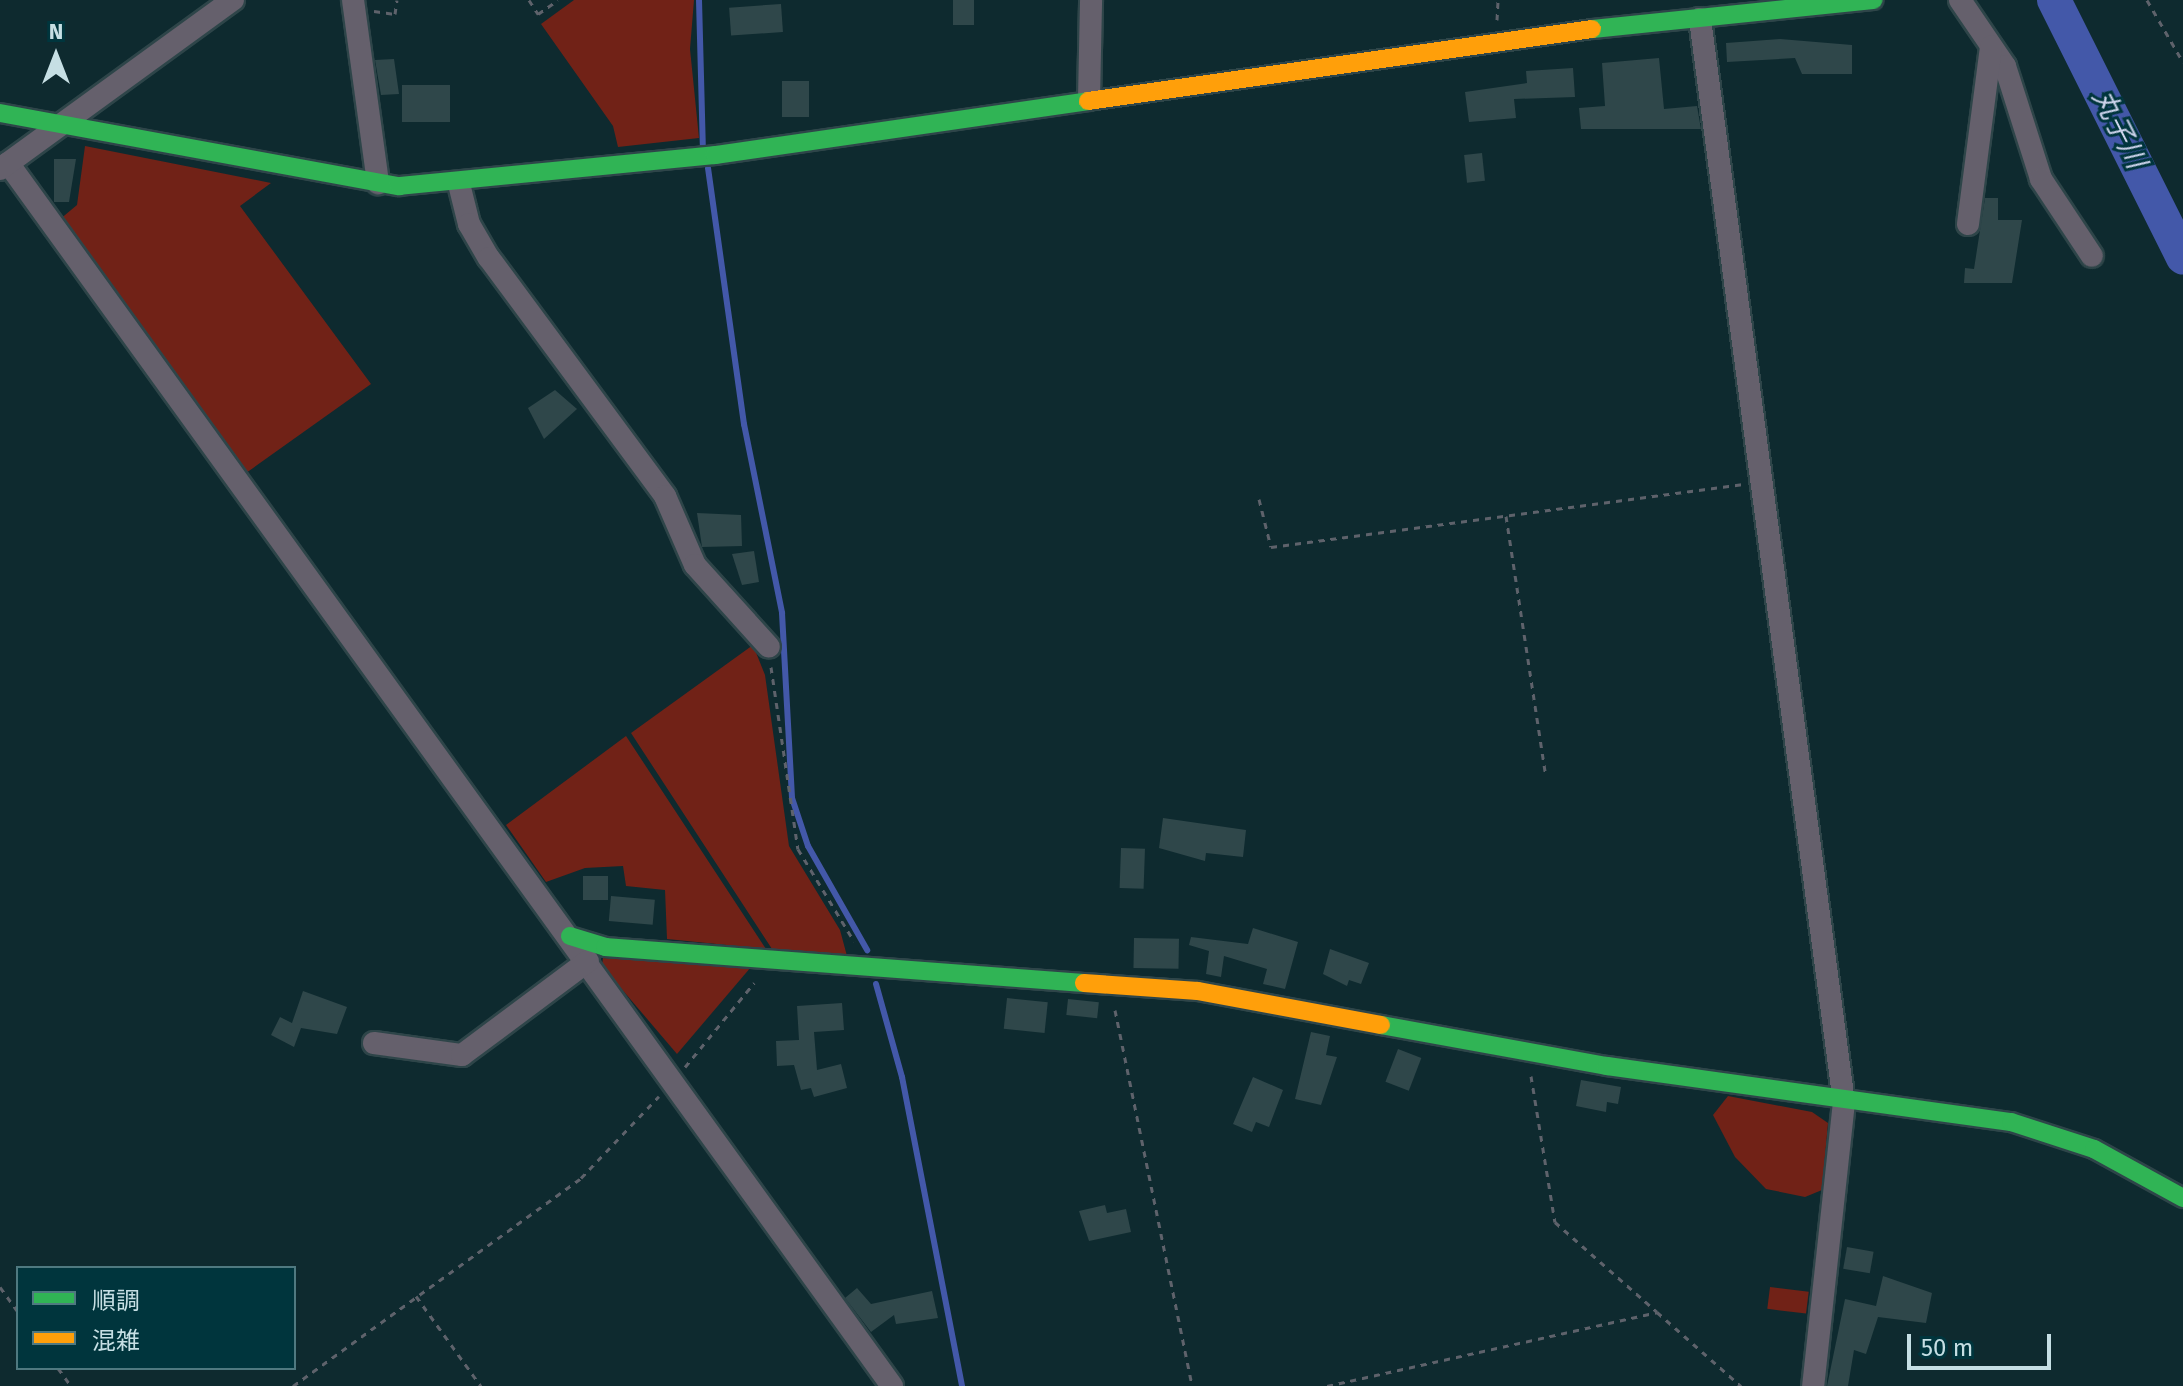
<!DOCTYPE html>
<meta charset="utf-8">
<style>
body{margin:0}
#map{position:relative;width:2183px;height:1386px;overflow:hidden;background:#0e2a2f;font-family:"Fira Sans","Noto Sans JP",sans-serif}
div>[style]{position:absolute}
.green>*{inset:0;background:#712217;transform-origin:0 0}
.stream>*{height:6px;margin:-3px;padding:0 3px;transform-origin:3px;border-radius:3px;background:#4358a9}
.river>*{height:34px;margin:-17px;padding:0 17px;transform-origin:17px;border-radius:17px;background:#4358a9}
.building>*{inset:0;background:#2f474a;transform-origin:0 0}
.path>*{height:3px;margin-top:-1.5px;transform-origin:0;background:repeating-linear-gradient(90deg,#5e626b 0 6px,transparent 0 12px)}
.roads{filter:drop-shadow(2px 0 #2e4549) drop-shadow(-2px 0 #2e4549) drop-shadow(0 2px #2e4549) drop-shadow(0 -2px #2e4549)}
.street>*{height:22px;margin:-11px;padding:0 11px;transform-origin:11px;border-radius:11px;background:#65606c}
.fast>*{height:18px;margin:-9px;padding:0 9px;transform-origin:9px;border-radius:9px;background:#30b455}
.slow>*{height:18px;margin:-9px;padding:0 9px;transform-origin:9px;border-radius:9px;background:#ff9f0a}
span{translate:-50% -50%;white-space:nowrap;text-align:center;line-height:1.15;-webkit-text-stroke:6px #00353d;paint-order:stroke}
.water-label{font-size:28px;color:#cbd3eb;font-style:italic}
.legend{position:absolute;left:16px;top:1266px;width:280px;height:104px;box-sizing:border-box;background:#00353d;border:2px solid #4f7980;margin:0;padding:10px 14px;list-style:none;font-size:24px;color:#c6dfe4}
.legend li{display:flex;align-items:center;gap:16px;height:40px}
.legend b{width:40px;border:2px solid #4f7980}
.north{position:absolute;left:16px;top:16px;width:80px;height:80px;-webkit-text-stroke:6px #00353d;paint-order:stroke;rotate:0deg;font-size:22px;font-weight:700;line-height:32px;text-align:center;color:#c6dfe4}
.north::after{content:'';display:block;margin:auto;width:28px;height:36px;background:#c6dfe4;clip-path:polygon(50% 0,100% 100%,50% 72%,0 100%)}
.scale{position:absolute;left:1907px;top:1334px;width:144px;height:36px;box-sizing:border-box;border:4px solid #c6dfe4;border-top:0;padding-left:10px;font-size:24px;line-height:28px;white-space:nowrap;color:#c6dfe4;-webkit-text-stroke:6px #00353d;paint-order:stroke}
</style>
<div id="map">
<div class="green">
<i style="clip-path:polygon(574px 0,694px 0,690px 49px,699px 138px,618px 147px,613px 126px,541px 24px)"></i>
<i style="clip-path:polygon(85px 146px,271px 183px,240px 206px,371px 384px,246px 473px,59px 220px,77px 205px)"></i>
<i style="clip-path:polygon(753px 645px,765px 675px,789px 846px,840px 930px,847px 956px,772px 949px,631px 733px)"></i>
<i style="clip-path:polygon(626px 736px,766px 949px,667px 939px,665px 890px,626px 886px,623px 866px,585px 868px,546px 882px,506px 825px)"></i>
<i style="clip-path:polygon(603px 958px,751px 967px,677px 1054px,602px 966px)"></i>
<i style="clip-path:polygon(1728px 1096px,1812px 1112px,1828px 1123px,1822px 1190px,1805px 1197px,1766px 1189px,1735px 1157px,1713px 1115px)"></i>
<i style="left:1770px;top:1287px;width:39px;height:22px;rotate:7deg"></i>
</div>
<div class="stream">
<i style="left:699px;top:0;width:148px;rotate:88.5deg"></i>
<i style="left:708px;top:168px;width:259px;rotate:82deg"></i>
<i style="left:744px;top:424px;width:193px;rotate:78.6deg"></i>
<i style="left:782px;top:613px;width:185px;rotate:86.9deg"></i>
<i style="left:792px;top:798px;width:51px;rotate:71.6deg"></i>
<i style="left:808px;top:846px;width:120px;rotate:60.4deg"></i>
<i style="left:876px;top:984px;width:97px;rotate:74.4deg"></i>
<i style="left:902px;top:1077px;width:315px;rotate:79deg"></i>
</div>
<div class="river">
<i style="left:2054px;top:0;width:288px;rotate:63.4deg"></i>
</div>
<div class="building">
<i style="left:953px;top:0;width:21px;height:25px"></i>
<i style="left:781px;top:4px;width:28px;height:52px;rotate:86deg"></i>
<i style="clip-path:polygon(1780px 39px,1852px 45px,1852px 74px,1802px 74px,1795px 58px,1727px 62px,1726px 43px)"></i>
<i style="clip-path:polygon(1659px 58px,1664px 109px,1697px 106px,1701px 129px,1581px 129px,1579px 108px,1605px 106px,1602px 63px)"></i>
<i style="clip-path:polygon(394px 59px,399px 94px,381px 95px,375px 60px)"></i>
<i style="clip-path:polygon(1573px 68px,1575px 97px,1514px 99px,1516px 118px,1469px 122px,1465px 92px,1527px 83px,1526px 71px)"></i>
<i style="left:782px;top:81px;width:27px;height:36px"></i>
<i style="left:402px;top:85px;width:48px;height:37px"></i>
<i style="left:1482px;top:153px;width:28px;height:18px;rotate:84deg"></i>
<i style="clip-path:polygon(54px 159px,76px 159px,69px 202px,54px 202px)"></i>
<i style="clip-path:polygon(1985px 198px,1998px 198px,1998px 220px,2022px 220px,2012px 283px,1964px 283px,1965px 268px,1974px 269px)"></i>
<i style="clip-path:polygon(555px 390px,577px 409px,544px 439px,528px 408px)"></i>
<i style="clip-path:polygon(697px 513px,741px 515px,742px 546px,702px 547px)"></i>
<i style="clip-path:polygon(754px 551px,759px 582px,742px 585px,732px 554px)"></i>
<i style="clip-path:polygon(1163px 818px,1246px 830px,1243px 857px,1206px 853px,1205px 861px,1159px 848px)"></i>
<i style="left:1121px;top:848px;width:24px;height:40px;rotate:2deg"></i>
<i style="left:583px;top:876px;width:25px;height:24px"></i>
<i style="left:611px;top:896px;width:44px;height:25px;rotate:5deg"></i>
<i style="clip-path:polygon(1253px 928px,1298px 942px,1285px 989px,1263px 984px,1267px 969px,1224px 956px,1221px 977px,1206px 974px,1209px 951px,1189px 945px,1191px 937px,1248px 944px)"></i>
<i style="left:1134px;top:938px;width:45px;height:30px;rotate:1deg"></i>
<i style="clip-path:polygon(1330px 949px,1369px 963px,1361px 984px,1349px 980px,1347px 986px,1323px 974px)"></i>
<i style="clip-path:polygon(303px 991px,347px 1007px,337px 1034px,301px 1028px,294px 1047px,271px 1035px,280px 1017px,292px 1023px)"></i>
<i style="left:1007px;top:998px;width:41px;height:31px;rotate:6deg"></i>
<i style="left:1068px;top:999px;width:31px;height:16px;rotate:6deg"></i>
<i style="clip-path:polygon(842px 1003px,844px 1030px,814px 1032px,817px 1070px,841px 1064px,847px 1088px,814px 1097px,811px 1088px,801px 1090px,794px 1065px,777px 1066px,776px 1041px,799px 1040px,797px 1006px)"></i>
<i style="clip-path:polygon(1311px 1032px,1330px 1036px,1326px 1055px,1337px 1057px,1321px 1105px,1295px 1099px)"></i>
<i style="left:1398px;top:1049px;width:25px;height:35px;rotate:21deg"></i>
<i style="clip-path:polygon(1253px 1077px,1283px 1090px,1269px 1127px,1256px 1122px,1252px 1132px,1233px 1124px)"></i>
<i style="clip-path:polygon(1581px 1080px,1621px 1087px,1618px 1104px,1607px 1102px,1606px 1112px,1576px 1106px)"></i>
<i style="clip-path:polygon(1105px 1205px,1107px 1213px,1126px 1209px,1131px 1232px,1089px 1241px,1079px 1211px)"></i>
<i style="left:1847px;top:1247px;width:27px;height:22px;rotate:10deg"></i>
<i style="clip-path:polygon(1883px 1276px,1932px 1293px,1926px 1323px,1878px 1317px,1866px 1354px,1854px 1350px,1848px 1386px,1827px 1386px,1845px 1299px,1876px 1306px)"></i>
<i style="clip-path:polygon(857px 1288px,871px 1304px,932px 1291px,938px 1318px,896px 1324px,894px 1315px,871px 1332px,845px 1298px)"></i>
</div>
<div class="path">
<i style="left:529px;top:0;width:17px;rotate:57deg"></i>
<i style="left:538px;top:14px;width:24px;rotate:-35deg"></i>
<i style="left:2147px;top:0;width:72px;rotate:59.9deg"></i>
<i style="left:374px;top:11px;width:21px;rotate:8deg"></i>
<i style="left:395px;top:14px;width:14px;rotate:-82deg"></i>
<i style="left:1497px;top:20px;width:20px;rotate:-87deg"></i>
<i style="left:1259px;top:499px;width:49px;rotate:76deg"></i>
<i style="left:1271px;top:547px;width:475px;rotate:-7.6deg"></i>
<i style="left:1506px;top:516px;width:263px;rotate:81.3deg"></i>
<i style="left:771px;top:667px;width:184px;rotate:81.6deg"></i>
<i style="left:798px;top:849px;width:108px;rotate:58.7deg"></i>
<i style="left:1115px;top:1010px;width:384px;rotate:78.4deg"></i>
<i style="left:685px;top:1067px;width:109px;rotate:-50.6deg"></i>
<i style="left:1531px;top:1076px;width:148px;rotate:80.7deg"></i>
<i style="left:1555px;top:1222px;width:136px;rotate:41.4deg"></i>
<i style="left:0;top:1287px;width:31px;rotate:54deg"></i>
<i style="left:416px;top:1296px;width:111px;rotate:54.2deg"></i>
<i style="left:58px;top:1368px;width:22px;rotate:54deg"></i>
<i style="left:293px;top:1386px;width:355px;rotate:-35.8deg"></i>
<i style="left:581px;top:1178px;width:113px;rotate:-46.4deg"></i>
<i style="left:1327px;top:1386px;width:338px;rotate:-12.6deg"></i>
<i style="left:1657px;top:1312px;width:112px;rotate:41.4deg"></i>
</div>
<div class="roads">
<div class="street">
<i style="left:353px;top:0;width:185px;rotate:82.2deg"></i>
<i style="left:1960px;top:0;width:80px;rotate:55.7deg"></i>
<i style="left:2005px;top:66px;width:119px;rotate:72.3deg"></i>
<i style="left:2041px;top:179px;width:92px;rotate:56.5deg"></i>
<i style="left:1700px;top:19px;width:1093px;rotate:82.43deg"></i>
<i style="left:1844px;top:1102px;width:286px;rotate:96.2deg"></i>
<i style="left:1089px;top:99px;width:99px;rotate:-88.8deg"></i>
<i style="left:8px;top:163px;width:1509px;rotate:54.14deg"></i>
<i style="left:0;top:169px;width:288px;rotate:-36deg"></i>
<i style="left:459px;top:184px;width:41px;rotate:76deg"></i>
<i style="left:469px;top:224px;width:39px;rotate:60deg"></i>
<i style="left:489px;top:258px;width:296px;rotate:53.5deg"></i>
<i style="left:665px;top:496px;width:75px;rotate:66.5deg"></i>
<i style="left:695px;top:565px;width:110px;rotate:47.9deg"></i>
<i style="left:1968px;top:224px;width:179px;rotate:-82.6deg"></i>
<i style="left:374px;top:1043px;width:89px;rotate:7.8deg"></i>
<i style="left:462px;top:1055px;width:157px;rotate:-36.7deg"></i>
</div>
<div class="fast">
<i style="left:1592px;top:29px;width:283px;rotate:-5.9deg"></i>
<i style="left:0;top:113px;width:406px;rotate:10.4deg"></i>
<i style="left:399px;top:186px;width:318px;rotate:-5.6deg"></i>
<i style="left:715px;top:155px;width:377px;rotate:-8.2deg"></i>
<i style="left:570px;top:936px;width:37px;rotate:17deg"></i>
<i style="left:605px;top:947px;width:480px;rotate:4.3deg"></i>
<i style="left:1381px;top:1025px;width:230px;rotate:10.3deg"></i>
<i style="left:1607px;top:1066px;width:408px;rotate:7.9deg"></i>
<i style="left:2011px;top:1122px;width:87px;rotate:18deg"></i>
<i style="left:2094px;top:1149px;width:102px;rotate:28.8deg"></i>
</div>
<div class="slow">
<i style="left:1088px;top:101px;width:509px;rotate:-8.13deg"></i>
<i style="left:1084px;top:983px;width:114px;rotate:4deg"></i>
<i style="left:1198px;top:991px;width:186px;rotate:10.5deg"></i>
</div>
</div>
<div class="water-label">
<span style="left:2119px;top:129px;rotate:63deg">丸子川</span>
</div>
<ul class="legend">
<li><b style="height:10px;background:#30b455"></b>順調</li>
<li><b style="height:10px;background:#ff9f0a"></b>混雑</li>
</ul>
<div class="north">N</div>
<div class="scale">50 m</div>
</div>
